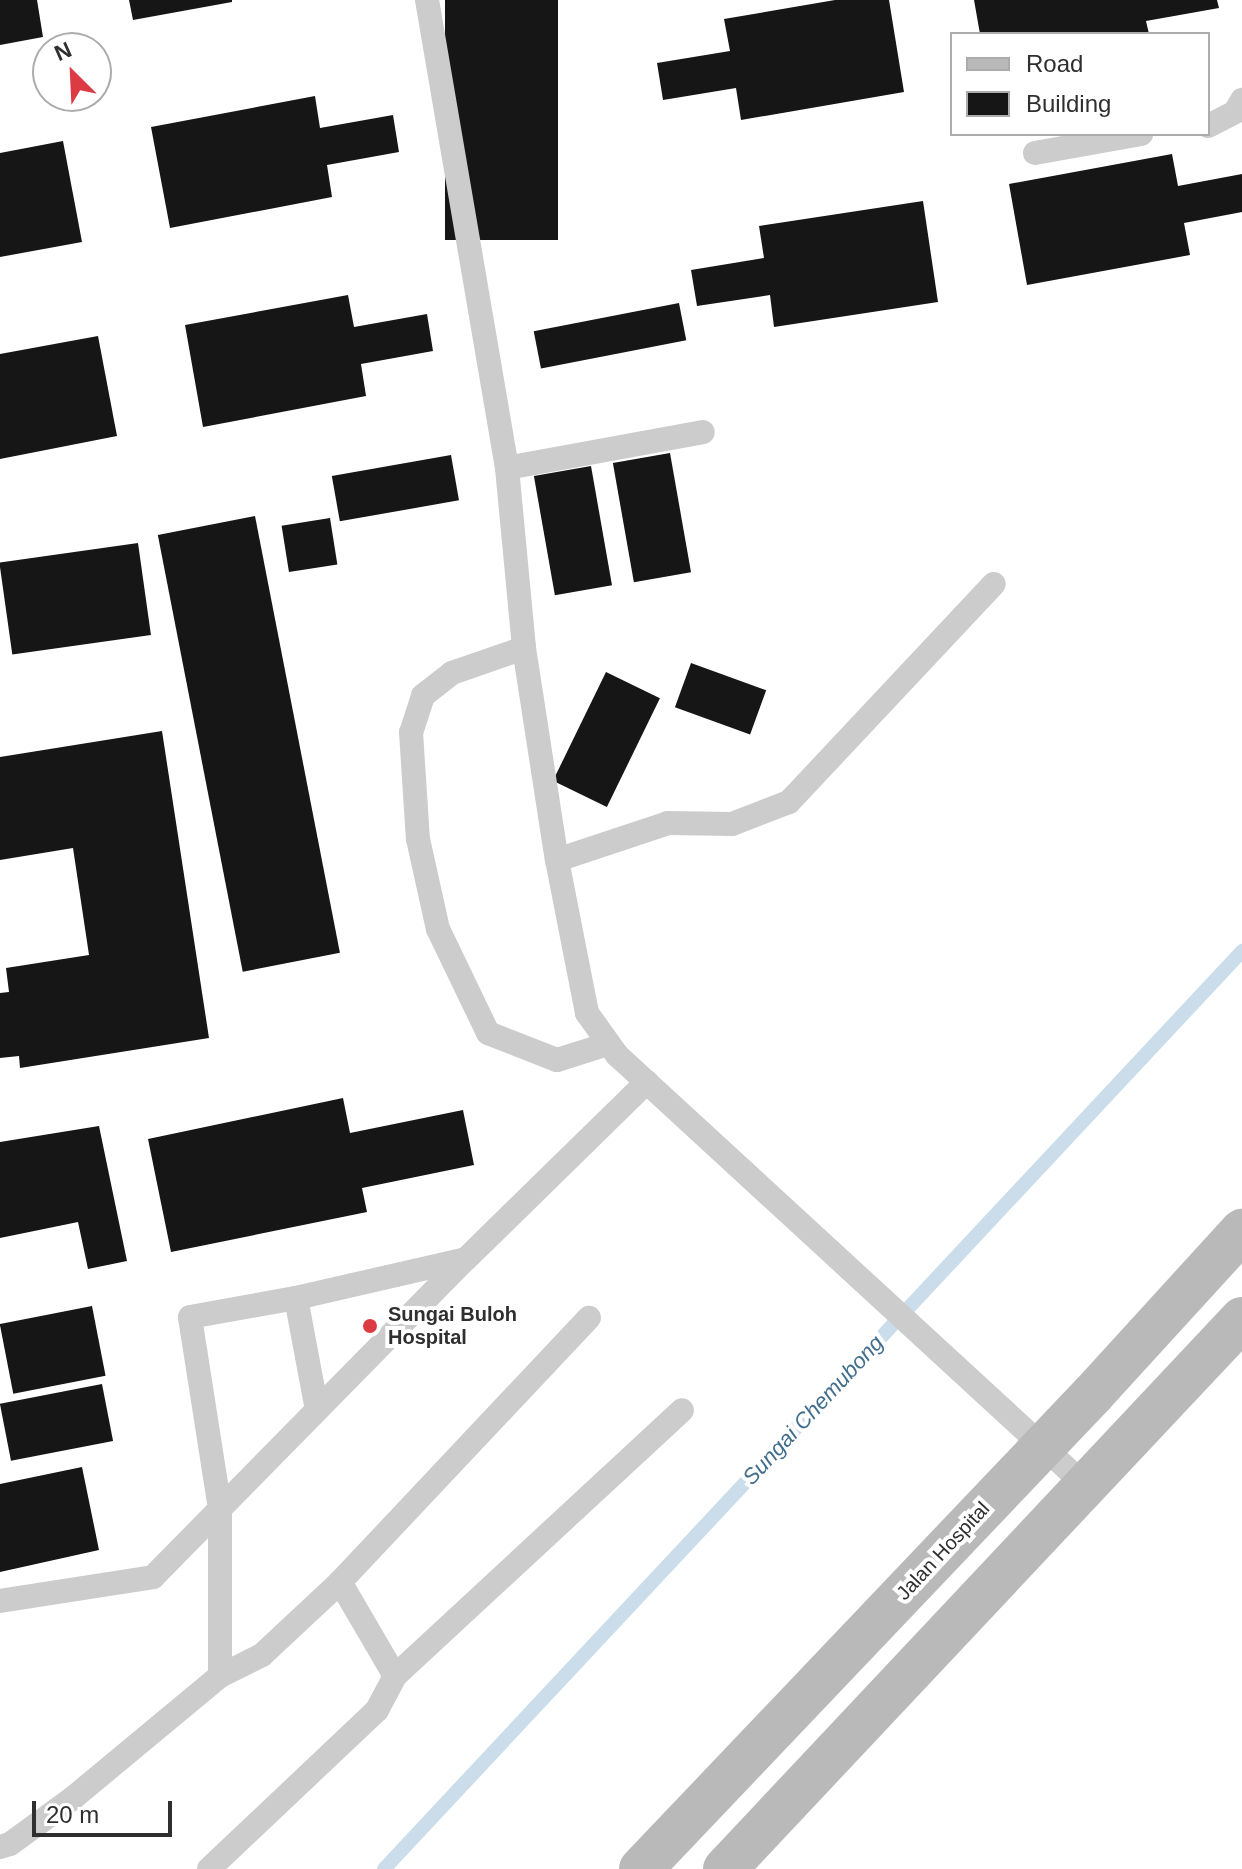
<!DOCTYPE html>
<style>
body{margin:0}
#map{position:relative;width:1242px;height:1869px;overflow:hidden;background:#fff;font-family:Arial,sans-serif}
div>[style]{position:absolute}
.stream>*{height:14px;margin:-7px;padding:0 7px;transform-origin:7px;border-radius:7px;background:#cbddea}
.building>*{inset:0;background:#161616;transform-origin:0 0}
.service>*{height:24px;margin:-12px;padding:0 12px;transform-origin:12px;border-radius:12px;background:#ccc}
.secondary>*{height:44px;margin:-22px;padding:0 22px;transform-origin:22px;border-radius:22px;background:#b9b9b9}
.dots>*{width:22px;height:22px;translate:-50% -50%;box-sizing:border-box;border:4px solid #fff;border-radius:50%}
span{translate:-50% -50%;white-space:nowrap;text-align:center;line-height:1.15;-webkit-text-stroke:8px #fff;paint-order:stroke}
.poi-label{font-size:20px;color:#2f2f2f;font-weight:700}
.left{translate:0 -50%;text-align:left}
.street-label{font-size:20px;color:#2f2f2f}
.water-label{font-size:22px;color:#416e8d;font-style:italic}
.legend{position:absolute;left:950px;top:32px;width:260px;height:104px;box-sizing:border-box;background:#fff;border:2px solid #acacac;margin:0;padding:10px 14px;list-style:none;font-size:24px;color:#2f2f2f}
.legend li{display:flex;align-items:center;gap:16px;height:40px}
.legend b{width:40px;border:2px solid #acacac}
.north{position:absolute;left:32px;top:32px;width:80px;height:80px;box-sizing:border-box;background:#fff;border:2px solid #acacac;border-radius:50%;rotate:336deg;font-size:22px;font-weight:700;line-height:32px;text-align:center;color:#2f2f2f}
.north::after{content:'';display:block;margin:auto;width:28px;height:36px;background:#dc3b43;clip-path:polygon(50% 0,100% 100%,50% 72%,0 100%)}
.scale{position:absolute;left:32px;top:1801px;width:140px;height:36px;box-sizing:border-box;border:4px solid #2f2f2f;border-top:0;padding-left:10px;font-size:24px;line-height:28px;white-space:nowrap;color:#2f2f2f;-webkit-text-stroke:6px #fff;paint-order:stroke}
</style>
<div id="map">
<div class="stream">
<i style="left:384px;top:1869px;width:1257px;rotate:-46.93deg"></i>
</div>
<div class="building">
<i style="clip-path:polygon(0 0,37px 0,43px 37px,0 45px)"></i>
<i style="clip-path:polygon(129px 0,232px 0,232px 2px,133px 20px)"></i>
<i style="left:445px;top:0;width:113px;height:240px"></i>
<i style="clip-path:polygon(835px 0,889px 0,904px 92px,741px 120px,736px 88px,663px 100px,657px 63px,730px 51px,724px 19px)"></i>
<i style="clip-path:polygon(974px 0,1217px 0,1219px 8px,1146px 21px,1149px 34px,980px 34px)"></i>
<i style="clip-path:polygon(315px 96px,320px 128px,393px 115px,399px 152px,327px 165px,332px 197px,170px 228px,151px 127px)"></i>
<i style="clip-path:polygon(63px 141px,82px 242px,0 257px,0 153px)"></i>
<i style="clip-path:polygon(1172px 154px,1178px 186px,1242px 174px,1242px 212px,1184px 223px,1190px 255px,1027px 285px,1009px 184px)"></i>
<i style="clip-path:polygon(923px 201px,938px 302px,774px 327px,770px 295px,697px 306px,691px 270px,764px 258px,759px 226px)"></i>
<i style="clip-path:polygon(348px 295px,354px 327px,427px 314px,433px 351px,361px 364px,366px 396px,203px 427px,185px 325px)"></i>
<i style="left:679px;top:303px;width:38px;height:148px;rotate:79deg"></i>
<i style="clip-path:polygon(98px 336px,117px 436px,0 459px,0 354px)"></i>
<i style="left:670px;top:453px;width:121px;height:58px;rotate:80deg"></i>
<i style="left:451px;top:455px;width:46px;height:121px;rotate:80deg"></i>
<i style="left:591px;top:466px;width:121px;height:58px;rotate:80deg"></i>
<i style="left:255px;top:516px;width:445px;height:99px;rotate:79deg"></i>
<i style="left:330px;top:518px;width:47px;height:49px;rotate:81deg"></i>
<i style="left:138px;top:543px;width:93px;height:140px;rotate:82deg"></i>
<i style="left:691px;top:663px;width:80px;height:47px;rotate:20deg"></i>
<i style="left:606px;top:672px;width:60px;height:121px;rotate:26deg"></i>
<i style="clip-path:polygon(162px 731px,209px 1038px,20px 1068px,19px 1056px,0 1058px,0 993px,9px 992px,6px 968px,89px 955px,73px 848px,0 860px,0 757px)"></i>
<i style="clip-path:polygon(343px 1098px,350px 1133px,463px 1110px,474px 1165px,362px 1188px,367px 1212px,171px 1252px,148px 1139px)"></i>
<i style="clip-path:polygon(99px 1126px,127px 1261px,88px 1269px,78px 1222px,0 1238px,0 1142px)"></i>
<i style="left:92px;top:1306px;width:71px;height:94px;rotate:79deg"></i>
<i style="left:102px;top:1384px;width:58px;height:104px;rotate:79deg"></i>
<i style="clip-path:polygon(82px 1467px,99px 1550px,0 1572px,0 1484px)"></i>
</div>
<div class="service">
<i style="left:427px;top:0;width:475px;rotate:80.3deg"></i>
<i style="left:507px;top:468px;width:181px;rotate:84.6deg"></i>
<i style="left:524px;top:648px;width:215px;rotate:81.2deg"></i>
<i style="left:557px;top:860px;width:156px;rotate:78.9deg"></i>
<i style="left:587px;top:1013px;width:52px;rotate:54.5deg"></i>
<i style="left:617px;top:1055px;width:638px;rotate:42.59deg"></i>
<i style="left:1208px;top:126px;width:30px;rotate:-27deg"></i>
<i style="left:1235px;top:112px;width:14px;rotate:-60deg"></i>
<i style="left:1035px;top:153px;width:108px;rotate:-10.2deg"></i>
<i style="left:507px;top:468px;width:199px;rotate:-10.4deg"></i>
<i style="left:524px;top:648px;width:76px;rotate:160.9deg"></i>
<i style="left:452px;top:673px;width:37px;rotate:142deg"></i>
<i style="left:423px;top:696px;width:38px;rotate:108deg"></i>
<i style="left:411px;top:732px;width:107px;rotate:86.3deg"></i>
<i style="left:418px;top:839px;width:92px;rotate:77.5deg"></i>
<i style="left:438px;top:929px;width:115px;rotate:64.3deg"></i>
<i style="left:488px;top:1033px;width:74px;rotate:21.4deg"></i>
<i style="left:557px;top:1060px;width:53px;rotate:-17.4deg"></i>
<i style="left:557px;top:860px;width:117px;rotate:-18.4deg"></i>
<i style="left:668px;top:823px;width:64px;rotate:0.9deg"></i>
<i style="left:732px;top:824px;width:61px;rotate:-21.1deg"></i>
<i style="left:789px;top:802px;width:299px;rotate:-46.8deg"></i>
<i style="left:296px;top:1298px;width:114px;rotate:79.4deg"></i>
<i style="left:0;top:1601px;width:155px;rotate:-8.9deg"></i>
<i style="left:153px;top:1577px;width:446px;rotate:-45.5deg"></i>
<i style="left:466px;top:1259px;width:253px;rotate:-44.4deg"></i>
<i style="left:220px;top:1676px;width:167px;rotate:-90deg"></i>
<i style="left:220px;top:1509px;width:194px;rotate:-98.9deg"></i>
<i style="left:190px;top:1317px;width:108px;rotate:-10.2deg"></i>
<i style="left:296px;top:1298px;width:174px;rotate:-12.9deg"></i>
<i style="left:395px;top:1676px;width:391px;rotate:-42.8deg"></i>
<i style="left:0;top:1847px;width:10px;rotate:-17deg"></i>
<i style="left:10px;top:1844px;width:78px;rotate:-36.1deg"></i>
<i style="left:73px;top:1798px;width:191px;rotate:-39.7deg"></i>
<i style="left:220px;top:1676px;width:47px;rotate:-26.6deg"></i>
<i style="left:262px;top:1655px;width:107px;rotate:-43.1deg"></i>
<i style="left:340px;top:1582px;width:363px;rotate:-46.7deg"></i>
<i style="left:209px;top:1869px;width:231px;rotate:-43.4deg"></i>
<i style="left:377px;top:1710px;width:38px;rotate:-62deg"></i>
<i style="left:395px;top:1676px;width:109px;rotate:-120.3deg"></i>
</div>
<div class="secondary">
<i style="left:641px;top:1869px;width:656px;rotate:-46.42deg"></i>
<i style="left:1093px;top:1394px;width:221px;rotate:-47.6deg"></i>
<i style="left:725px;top:1869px;width:755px;rotate:-46.77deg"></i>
</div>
<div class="dots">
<i style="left:370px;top:1326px;background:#dc3b43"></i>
</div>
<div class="poi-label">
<span class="left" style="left:388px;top:1326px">Sungai Buloh<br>Hospital</span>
</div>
<div class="street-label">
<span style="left:943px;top:1551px;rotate:-47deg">Jalan Hospital</span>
</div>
<div class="water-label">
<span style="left:813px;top:1410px;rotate:-47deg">Sungai Chemubong</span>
</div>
<ul class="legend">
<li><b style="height:10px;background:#b9b9b9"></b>Road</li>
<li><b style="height:22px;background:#161616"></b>Building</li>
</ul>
<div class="north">N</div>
<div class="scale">20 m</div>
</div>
